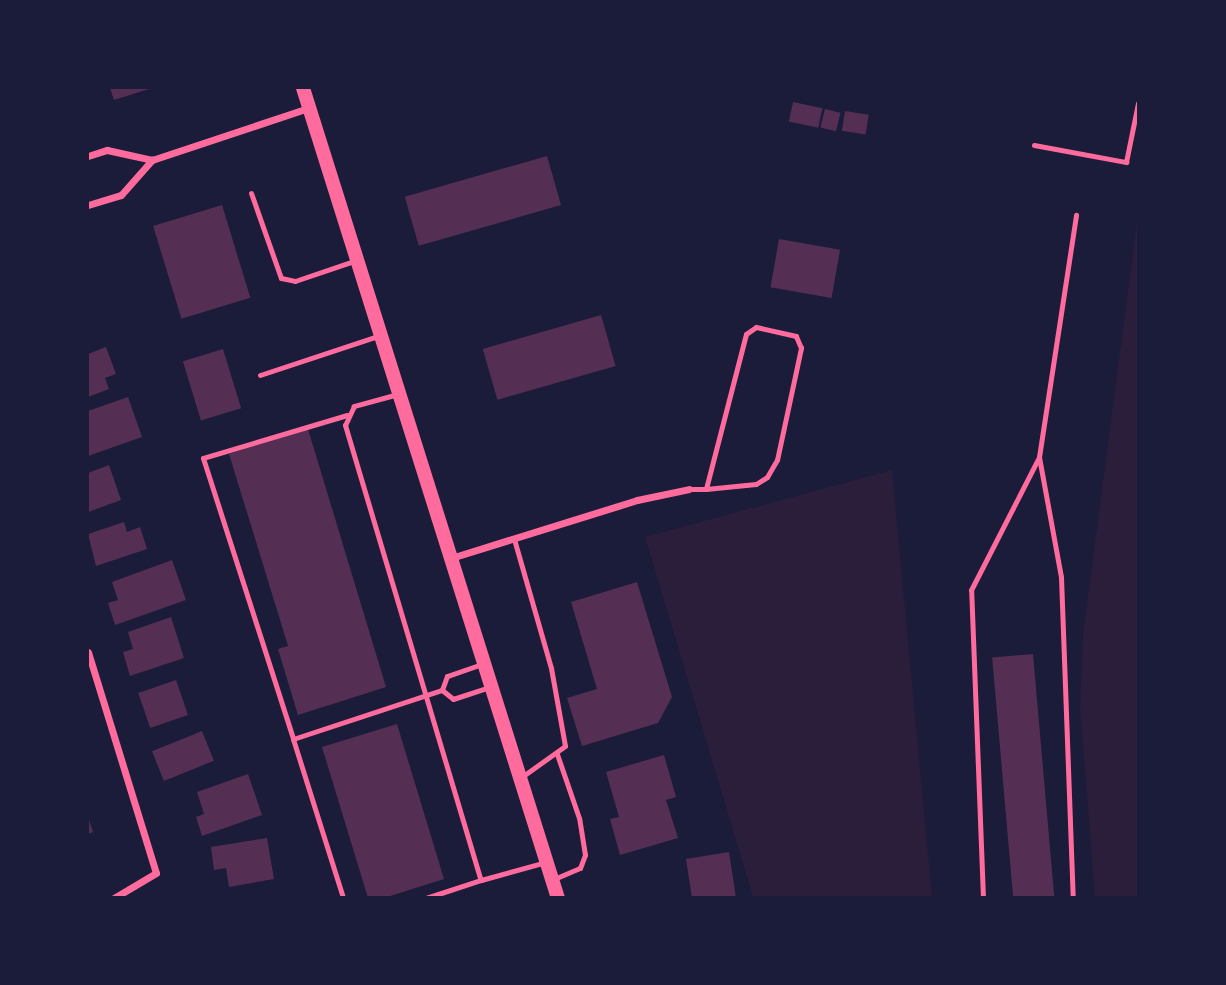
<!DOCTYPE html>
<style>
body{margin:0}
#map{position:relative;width:1226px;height:985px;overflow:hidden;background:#1b1b3a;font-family:Lato,sans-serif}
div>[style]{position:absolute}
.green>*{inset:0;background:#2a1e3b}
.building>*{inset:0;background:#542f53;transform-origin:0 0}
.service>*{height:5px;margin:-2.5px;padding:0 2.5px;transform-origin:2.5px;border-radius:2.5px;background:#ff6b9d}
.minor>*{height:7px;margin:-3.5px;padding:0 3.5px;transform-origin:3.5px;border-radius:3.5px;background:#ff6b9d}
.secondary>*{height:14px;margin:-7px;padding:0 7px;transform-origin:7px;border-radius:7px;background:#ff6b9d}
span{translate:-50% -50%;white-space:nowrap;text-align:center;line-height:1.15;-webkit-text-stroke:7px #1b1b3a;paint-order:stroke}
.frame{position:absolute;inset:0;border:89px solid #1b1b3a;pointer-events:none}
</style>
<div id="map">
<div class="green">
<i style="clip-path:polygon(1138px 215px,1138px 897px,1095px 897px,1080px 707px,1083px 634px)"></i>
<i style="clip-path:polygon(892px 470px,932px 897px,753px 897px,645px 537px)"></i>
</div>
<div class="building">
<i style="clip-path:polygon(110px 88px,152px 88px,114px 100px)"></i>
<i style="left:793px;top:102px;width:30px;height:20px;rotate:12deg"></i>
<i style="left:825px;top:109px;width:16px;height:19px;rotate:14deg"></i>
<i style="left:845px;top:111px;width:24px;height:20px;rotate:9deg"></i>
<i style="left:547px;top:156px;width:51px;height:148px;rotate:74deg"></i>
<i style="left:222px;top:205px;width:97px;height:72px;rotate:73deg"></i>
<i style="left:779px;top:239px;width:62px;height:49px;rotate:10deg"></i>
<i style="left:601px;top:315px;width:53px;height:123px;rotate:74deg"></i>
<i style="clip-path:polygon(106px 347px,116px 374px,105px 378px,109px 389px,88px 397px,88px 354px)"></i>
<i style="left:223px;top:349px;width:62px;height:42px;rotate:73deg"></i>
<i style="clip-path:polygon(128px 397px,142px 437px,88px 456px,88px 411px)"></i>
<i style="clip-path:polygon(308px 429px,386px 687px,298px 715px,278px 649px,288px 646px,229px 454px)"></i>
<i style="clip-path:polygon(109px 465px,121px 500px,88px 512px,88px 473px)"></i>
<i style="clip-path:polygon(124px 522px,127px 532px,140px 527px,147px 549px,96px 566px,88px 534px)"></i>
<i style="clip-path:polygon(172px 560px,186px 600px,115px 625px,108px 603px,118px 600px,112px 582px)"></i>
<i style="clip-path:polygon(637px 582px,672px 697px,658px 723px,582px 746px,567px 698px,597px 689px,571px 602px)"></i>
<i style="clip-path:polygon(171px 617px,184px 658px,130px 676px,123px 652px,133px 649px,128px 632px)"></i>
<i style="left:1033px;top:654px;width:245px;height:41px;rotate:85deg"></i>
<i style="left:176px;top:680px;width:37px;height:40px;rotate:71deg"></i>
<i style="clip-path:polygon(397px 724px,444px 879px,384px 898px,368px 898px,322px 747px)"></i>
<i style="left:202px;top:731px;width:32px;height:54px;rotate:68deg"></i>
<i style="clip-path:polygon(664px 755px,676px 797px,666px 800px,678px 838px,620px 855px,610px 819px,619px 817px,606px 772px)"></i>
<i style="clip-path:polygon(248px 774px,262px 815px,202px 836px,196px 817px,204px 814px,197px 792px)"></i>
<i style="clip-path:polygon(88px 817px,93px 832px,88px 834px)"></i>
<i style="clip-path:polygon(267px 838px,274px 879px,229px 887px,226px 868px,214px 870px,211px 847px)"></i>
<i style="clip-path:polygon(729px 852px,736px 898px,692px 898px,686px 859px)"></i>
</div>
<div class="service">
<i style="left:1034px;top:145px;width:94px;rotate:10.5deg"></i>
<i style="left:1126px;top:162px;width:60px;rotate:-78.5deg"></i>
<i style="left:251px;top:193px;width:90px;rotate:70.6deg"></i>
<i style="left:281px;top:278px;width:14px;rotate:12deg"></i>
<i style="left:295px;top:281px;width:65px;rotate:-18.7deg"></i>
<i style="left:260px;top:375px;width:127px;rotate:-18.3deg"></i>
<i style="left:398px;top:394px;width:46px;rotate:164.7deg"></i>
<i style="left:354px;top:406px;width:21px;rotate:115deg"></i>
<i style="left:345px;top:425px;width:475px;rotate:73.4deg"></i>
<i style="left:481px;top:880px;width:67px;rotate:-15.5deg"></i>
<i style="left:347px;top:415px;width:150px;rotate:163.4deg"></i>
<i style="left:203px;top:458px;width:295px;rotate:72.2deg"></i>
<i style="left:293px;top:739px;width:157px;rotate:-18.2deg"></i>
<i style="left:1039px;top:457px;width:122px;rotate:79.6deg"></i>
<i style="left:1061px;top:577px;width:321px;rotate:87.9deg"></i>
<i style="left:689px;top:489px;width:17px"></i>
<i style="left:706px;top:489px;width:50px;rotate:-5.7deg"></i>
<i style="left:756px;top:484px;width:13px;rotate:-32deg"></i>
<i style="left:767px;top:477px;width:20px;rotate:-60deg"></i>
<i style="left:777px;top:460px;width:115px;rotate:-77.9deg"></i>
<i style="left:801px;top:348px;width:13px;rotate:-113deg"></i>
<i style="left:796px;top:336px;width:41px;rotate:-167.3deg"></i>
<i style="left:756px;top:327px;width:12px;rotate:145deg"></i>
<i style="left:746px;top:334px;width:160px;rotate:104.5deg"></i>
<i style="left:514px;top:539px;width:134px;rotate:74deg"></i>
<i style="left:551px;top:668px;width:79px;rotate:79.8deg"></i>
<i style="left:565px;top:746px;width:52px;rotate:144.5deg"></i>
<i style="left:482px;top:664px;width:37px;rotate:161deg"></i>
<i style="left:447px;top:676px;width:15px;rotate:110deg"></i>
<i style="left:442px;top:690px;width:14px;rotate:39deg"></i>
<i style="left:453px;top:699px;width:39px;rotate:-18deg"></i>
<i style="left:293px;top:739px;width:167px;rotate:72.5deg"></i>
<i style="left:554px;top:879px;width:28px;rotate:-23deg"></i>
<i style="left:580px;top:868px;width:14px;rotate:-69deg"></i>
<i style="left:585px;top:855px;width:37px;rotate:-99deg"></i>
<i style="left:579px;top:818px;width:68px;rotate:-109deg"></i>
<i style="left:426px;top:898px;width:58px;rotate:-18.1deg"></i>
<i style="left:983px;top:898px;width:308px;rotate:-92.2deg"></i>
<i style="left:971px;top:590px;width:149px;rotate:-62.9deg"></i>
<i style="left:1039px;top:457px;width:245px;rotate:-81.3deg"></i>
</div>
<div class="minor">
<i style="left:88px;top:156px;width:20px;rotate:-18deg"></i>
<i style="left:107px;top:150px;width:46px;rotate:12.5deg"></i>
<i style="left:88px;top:205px;width:34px;rotate:-17deg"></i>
<i style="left:121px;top:195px;width:47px;rotate:-48.5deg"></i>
<i style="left:152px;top:160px;width:164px;rotate:-18.4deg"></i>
<i style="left:451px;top:558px;width:195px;rotate:-17.3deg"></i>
<i style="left:637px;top:500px;width:53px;rotate:-11.9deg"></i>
<i style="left:88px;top:652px;width:231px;rotate:72.9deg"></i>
<i style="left:156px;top:873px;width:49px;rotate:149.2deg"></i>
</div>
<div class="secondary">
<i style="left:303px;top:88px;width:849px;rotate:72.53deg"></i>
</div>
<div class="frame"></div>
</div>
